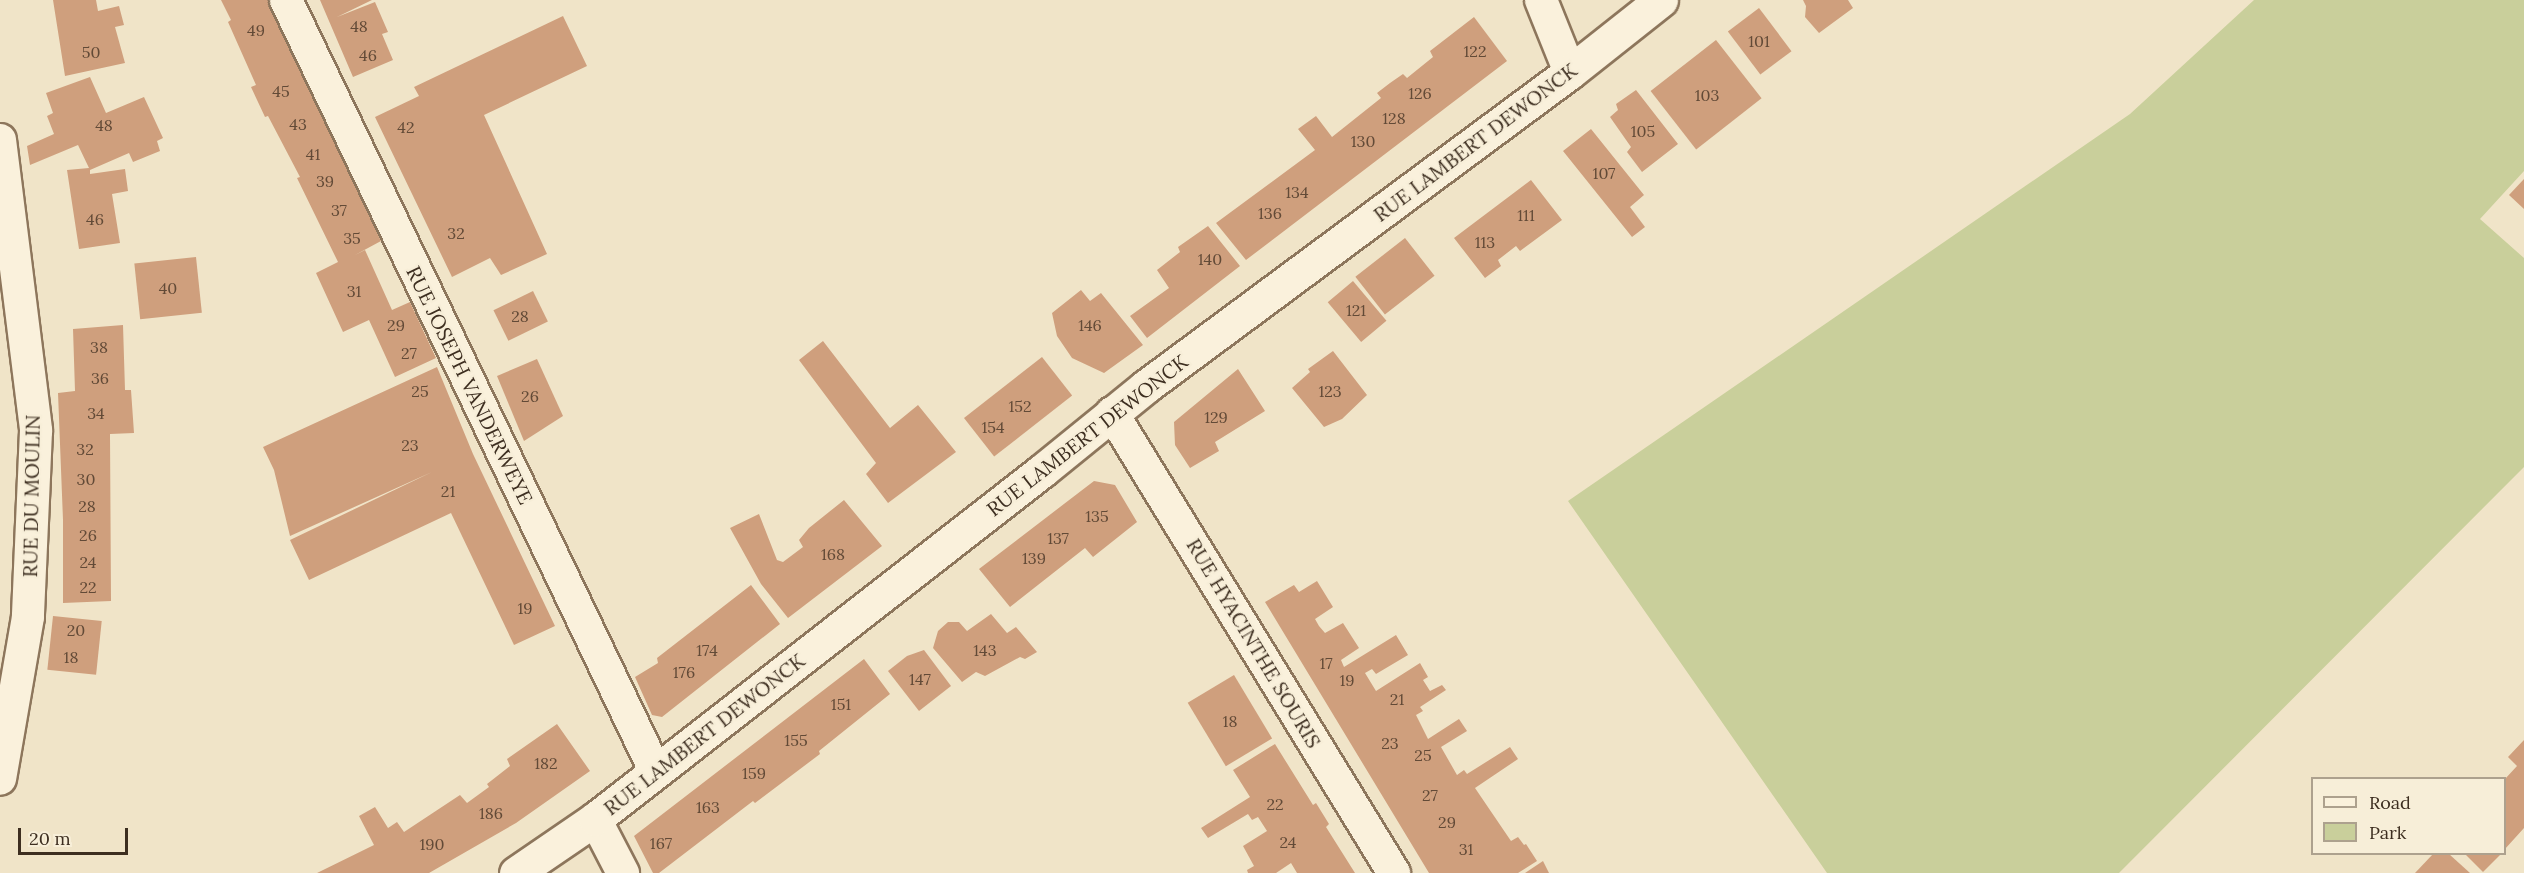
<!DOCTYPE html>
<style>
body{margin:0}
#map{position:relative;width:2524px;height:873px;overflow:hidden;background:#f0e4c8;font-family:Lora,serif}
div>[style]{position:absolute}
.green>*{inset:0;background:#c9cf9b}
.building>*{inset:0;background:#cf9f7d;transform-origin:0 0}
.roads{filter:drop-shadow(2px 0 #8d765c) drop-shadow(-2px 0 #8d765c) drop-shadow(0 2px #8d765c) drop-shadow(0 -2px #8d765c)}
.street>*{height:32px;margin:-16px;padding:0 16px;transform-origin:16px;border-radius:16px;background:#faf1dc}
.secondary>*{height:33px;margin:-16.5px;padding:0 16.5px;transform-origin:16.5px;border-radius:16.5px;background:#faf1dc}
span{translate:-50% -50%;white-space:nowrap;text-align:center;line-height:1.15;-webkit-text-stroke:4.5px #f7eed8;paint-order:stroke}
.number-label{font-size:16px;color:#624a37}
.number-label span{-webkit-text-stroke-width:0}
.street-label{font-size:20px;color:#3d2e20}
.legend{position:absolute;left:2311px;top:777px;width:195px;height:78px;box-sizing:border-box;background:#f7eed8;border:2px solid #ada18e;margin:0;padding:8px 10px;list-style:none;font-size:18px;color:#3d2e20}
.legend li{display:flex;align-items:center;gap:12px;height:30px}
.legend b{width:30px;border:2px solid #ada18e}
.scale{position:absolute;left:18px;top:828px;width:110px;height:27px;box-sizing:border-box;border:3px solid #3d2e20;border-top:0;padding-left:8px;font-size:18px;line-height:21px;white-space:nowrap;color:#3d2e20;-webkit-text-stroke:4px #f7eed8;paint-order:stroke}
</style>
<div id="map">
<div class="green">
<i style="clip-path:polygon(2254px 0,2524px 0,2524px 171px,2480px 219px,2524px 258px,2524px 467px,2119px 873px,1827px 873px,1568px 501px,2130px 114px)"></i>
</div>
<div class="building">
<i style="clip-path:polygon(53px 0,96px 0,98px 11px,119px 6px,124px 25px,115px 27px,125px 63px,65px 76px)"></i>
<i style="clip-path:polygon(221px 0,268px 0,381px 241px,355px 255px,365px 250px,392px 310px,410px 302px,436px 358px,395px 377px,369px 320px,343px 332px,316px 273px,338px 262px,297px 178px,300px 177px,268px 116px,265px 117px,251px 87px,256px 85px,228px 22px,231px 20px)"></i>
<i style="clip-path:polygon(320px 0,372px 0,337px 17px,375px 2px,388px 32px,382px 34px,393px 60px,353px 77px)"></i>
<i style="clip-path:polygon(1803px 0,1848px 0,1853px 8px,1819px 33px,1805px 17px,1806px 6px)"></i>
<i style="left:1759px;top:8px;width:54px;height:39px;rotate:53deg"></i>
<i style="clip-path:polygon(563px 16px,587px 66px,484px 115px,547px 254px,501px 275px,490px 258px,452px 277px,375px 117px,419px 96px,414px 87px)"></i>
<i style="clip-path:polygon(1474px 17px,1507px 61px,1246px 260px,1216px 223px,1315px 150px,1298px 129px,1316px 116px,1332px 137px,1381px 98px,1377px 93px,1390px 83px,1403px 74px,1407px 78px,1433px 57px,1430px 51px)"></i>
<i style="left:1716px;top:40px;width:74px;height:83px;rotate:52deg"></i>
<i style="clip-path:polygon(90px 77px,106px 113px,144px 97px,163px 138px,157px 141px,160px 151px,133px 162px,129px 153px,90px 170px,90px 174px,125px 169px,128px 191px,112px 194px,120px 243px,79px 249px,67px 170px,89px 168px,78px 145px,30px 165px,27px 146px,54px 134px,47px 116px,53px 113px,46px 93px)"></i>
<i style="clip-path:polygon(1636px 90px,1678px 144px,1642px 172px,1627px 152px,1631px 147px,1610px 117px,1618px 110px,1616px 104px)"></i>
<i style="clip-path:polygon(1591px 129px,1644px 195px,1630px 207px,1645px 227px,1632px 237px,1563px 151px)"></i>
<i style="clip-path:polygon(2524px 179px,2524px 209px,2509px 195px)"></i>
<i style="clip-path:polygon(1531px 180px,1562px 220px,1520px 251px,1516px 246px,1498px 260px,1501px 266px,1485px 278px,1454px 238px)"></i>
<i style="clip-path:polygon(1208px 226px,1240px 266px,1147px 338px,1130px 316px,1169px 288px,1157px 270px,1180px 252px,1178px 247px)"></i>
<i style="left:1405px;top:238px;width:48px;height:63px;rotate:52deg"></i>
<i style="left:196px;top:257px;width:56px;height:62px;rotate:84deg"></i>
<i style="left:1353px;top:281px;width:52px;height:33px;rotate:50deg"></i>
<i style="clip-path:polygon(1081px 290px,1090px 301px,1101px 293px,1143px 345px,1104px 373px,1072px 358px,1057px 336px,1052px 313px)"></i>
<i style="left:533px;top:291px;width:34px;height:44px;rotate:64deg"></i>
<i style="clip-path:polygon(123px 325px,125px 390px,131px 390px,134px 433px,110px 434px,111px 601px,63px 603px,63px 520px,58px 393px,75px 391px,73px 329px)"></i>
<i style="clip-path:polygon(823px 341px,890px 428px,918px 405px,956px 452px,888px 503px,866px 474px,876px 463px,799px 360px)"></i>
<i style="clip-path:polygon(1333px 351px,1367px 395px,1342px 419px,1324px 427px,1292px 388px,1310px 372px,1308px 369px)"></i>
<i style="left:1042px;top:357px;width:49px;height:99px;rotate:52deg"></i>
<i style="clip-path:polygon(537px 359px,563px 416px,524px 441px,497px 376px)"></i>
<i style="clip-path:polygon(437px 367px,473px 454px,555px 626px,514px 645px,451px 513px,309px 580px,290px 540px,432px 472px,290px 536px,274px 470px,263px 447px)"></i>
<i style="clip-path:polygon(1238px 369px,1265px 411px,1215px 442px,1219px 451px,1190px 468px,1175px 445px,1174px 422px)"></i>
<i style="clip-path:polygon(1094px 481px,1115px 485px,1137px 522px,1093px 557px,1085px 548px,1010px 607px,979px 569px)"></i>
<i style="clip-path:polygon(844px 500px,882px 546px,788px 618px,761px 584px,730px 528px,759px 514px,777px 560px,783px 562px,803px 547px,799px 540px,809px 528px)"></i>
<i style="clip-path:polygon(1317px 581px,1333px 607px,1315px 619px,1319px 626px,1325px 633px,1343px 623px,1359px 648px,1341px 660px,1344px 667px,1396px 635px,1408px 655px,1376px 674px,1372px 669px,1365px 673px,1376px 691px,1420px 663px,1428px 677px,1423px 680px,1430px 691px,1442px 685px,1446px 690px,1420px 707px,1423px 711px,1416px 715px,1428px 739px,1459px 719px,1467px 731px,1441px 747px,1457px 775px,1464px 770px,1467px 774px,1510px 747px,1518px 759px,1475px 788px,1511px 841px,1518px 837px,1524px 845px,1526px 844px,1537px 861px,1518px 873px,1429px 873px,1265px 602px,1294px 585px,1299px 592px)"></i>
<i style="clip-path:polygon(751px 585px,780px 624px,662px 717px,652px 715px,635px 677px,658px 663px,657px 658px)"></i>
<i style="clip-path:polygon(991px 614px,1007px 633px,1016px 627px,1037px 652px,1025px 659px,1020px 657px,985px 676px,976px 672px,962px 682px,933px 648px,938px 631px,948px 622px,959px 622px,967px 631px)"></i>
<i style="left:53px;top:616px;width:49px;height:54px;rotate:6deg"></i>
<i style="clip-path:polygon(924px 650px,951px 686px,919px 711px,888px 671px,907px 656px)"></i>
<i style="clip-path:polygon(864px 659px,890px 694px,819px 751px,820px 754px,755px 803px,753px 801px,659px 873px,653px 873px,634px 836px)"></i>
<i style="left:1234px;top:675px;width:74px;height:54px;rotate:59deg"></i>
<i style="clip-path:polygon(557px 724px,590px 771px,516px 823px,429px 873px,317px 873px,374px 845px,359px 816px,375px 807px,388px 828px,397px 822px,404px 832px,460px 795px,467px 803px,489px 787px,487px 784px,510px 766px,507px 759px)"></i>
<i style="clip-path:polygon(2524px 740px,2524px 828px,2505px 849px,2505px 779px,2517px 766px,2508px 757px)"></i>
<i style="clip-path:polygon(1275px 744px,1313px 805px,1316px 803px,1329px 824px,1326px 827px,1355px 873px,1297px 873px,1291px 863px,1276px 873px,1248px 873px,1247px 870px,1254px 866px,1243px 846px,1267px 831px,1258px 817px,1252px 820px,1248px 814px,1208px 838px,1201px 828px,1250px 797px,1233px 770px)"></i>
<i style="clip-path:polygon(2433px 854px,2449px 854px,2470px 873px,2415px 873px)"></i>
<i style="clip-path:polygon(2465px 854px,2501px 854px,2483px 872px)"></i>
<i style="clip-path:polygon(1543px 861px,1549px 873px,1525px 873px)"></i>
</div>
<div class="roads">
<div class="street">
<i style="left:286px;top:0;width:854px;rotate:64.4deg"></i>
<i style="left:1541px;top:0;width:78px;rotate:68.1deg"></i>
<i style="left:0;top:140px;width:293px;rotate:82.9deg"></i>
<i style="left:36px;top:431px;width:186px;rotate:92.5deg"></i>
<i style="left:28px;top:617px;width:164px;rotate:99.8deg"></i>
<i style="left:1112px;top:413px;width:540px;rotate:58.49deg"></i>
<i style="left:595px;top:819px;width:61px;rotate:62.6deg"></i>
</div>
<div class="secondary">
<i style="left:516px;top:873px;width:96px;rotate:-34.4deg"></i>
<i style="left:595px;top:819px;width:568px;rotate:-37.92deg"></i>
<i style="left:1043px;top:470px;width:132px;rotate:-39.1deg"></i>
<i style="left:1145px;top:387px;width:529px;rotate:-36.54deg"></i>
<i style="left:1570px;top:72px;width:116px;rotate:-38.4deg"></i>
</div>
</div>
<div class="number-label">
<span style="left:359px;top:26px">48</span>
<span style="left:256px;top:30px">49</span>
<span style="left:1759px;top:41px">101</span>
<span style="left:1475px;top:51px">122</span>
<span style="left:91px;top:52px">50</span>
<span style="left:368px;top:55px">46</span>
<span style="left:281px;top:91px">45</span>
<span style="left:1420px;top:93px">126</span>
<span style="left:1707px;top:95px">103</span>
<span style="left:1394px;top:118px">128</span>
<span style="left:298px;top:124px">43</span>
<span style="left:104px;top:125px">48</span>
<span style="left:406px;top:127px">42</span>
<span style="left:1643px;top:131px">105</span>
<span style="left:1363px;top:141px">130</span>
<span style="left:313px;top:154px">41</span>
<span style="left:1604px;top:173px">107</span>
<span style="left:325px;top:181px">39</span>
<span style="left:1297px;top:192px">134</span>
<span style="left:339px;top:210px">37</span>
<span style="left:1270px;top:213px">136</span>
<span style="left:1526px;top:215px">111</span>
<span style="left:95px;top:219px">46</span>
<span style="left:456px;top:233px">32</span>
<span style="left:352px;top:238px">35</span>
<span style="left:1485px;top:242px">113</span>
<span style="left:1210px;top:259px">140</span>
<span style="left:168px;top:288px">40</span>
<span style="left:354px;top:291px">31</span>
<span style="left:1356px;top:310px">121</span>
<span style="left:520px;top:316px">28</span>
<span style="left:396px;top:325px">29</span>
<span style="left:1090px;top:325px">146</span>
<span style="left:99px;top:347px">38</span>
<span style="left:409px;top:353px">27</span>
<span style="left:100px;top:378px">36</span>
<span style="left:420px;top:391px">25</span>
<span style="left:1330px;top:391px">123</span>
<span style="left:530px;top:396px">26</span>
<span style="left:1020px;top:406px">152</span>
<span style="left:96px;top:413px">34</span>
<span style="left:1216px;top:417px">129</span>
<span style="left:993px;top:427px">154</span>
<span style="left:410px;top:445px">23</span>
<span style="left:85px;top:449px">32</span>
<span style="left:86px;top:479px">30</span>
<span style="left:448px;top:491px">21</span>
<span style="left:87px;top:506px">28</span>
<span style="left:1097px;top:516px">135</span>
<span style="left:88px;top:535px">26</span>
<span style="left:1058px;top:538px">137</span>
<span style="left:833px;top:554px">168</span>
<span style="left:1034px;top:558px">139</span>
<span style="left:88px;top:562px">24</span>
<span style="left:88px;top:587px">22</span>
<span style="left:525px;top:608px">19</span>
<span style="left:76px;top:630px">20</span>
<span style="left:707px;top:650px">174</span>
<span style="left:985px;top:650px">143</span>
<span style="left:71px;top:657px">18</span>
<span style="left:1326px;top:663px">17</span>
<span style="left:684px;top:672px">176</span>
<span style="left:920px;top:679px">147</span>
<span style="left:1347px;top:680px">19</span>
<span style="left:1397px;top:699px">21</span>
<span style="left:841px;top:704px">151</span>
<span style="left:1230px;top:721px">18</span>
<span style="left:796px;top:740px">155</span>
<span style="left:1390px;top:743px">23</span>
<span style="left:1423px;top:755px">25</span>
<span style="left:546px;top:763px">182</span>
<span style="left:754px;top:773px">159</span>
<span style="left:1430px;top:795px">27</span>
<span style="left:1275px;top:804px">22</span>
<span style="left:708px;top:807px">163</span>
<span style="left:491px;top:813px">186</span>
<span style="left:1447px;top:822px">29</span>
<span style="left:1288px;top:842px">24</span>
<span style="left:661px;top:843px">167</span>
<span style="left:432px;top:844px">190</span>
<span style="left:1466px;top:849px">31</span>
</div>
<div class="street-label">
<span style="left:1475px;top:142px;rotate:-37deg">RUE LAMBERT DEWONCK</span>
<span style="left:470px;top:385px;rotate:64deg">RUE JOSEPH VANDERWEYE</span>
<span style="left:1087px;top:435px;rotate:-38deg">RUE LAMBERT DEWONCK</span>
<span style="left:31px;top:496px;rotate:-89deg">RUE DU MOULIN</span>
<span style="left:1254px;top:643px;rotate:59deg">RUE HYACINTHE SOURIS</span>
<span style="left:704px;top:734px;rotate:-38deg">RUE LAMBERT DEWONCK</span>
</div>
<ul class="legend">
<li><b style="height:8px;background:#faf1dc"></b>Road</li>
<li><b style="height:16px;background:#c9cf9b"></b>Park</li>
</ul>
<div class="scale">20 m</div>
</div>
